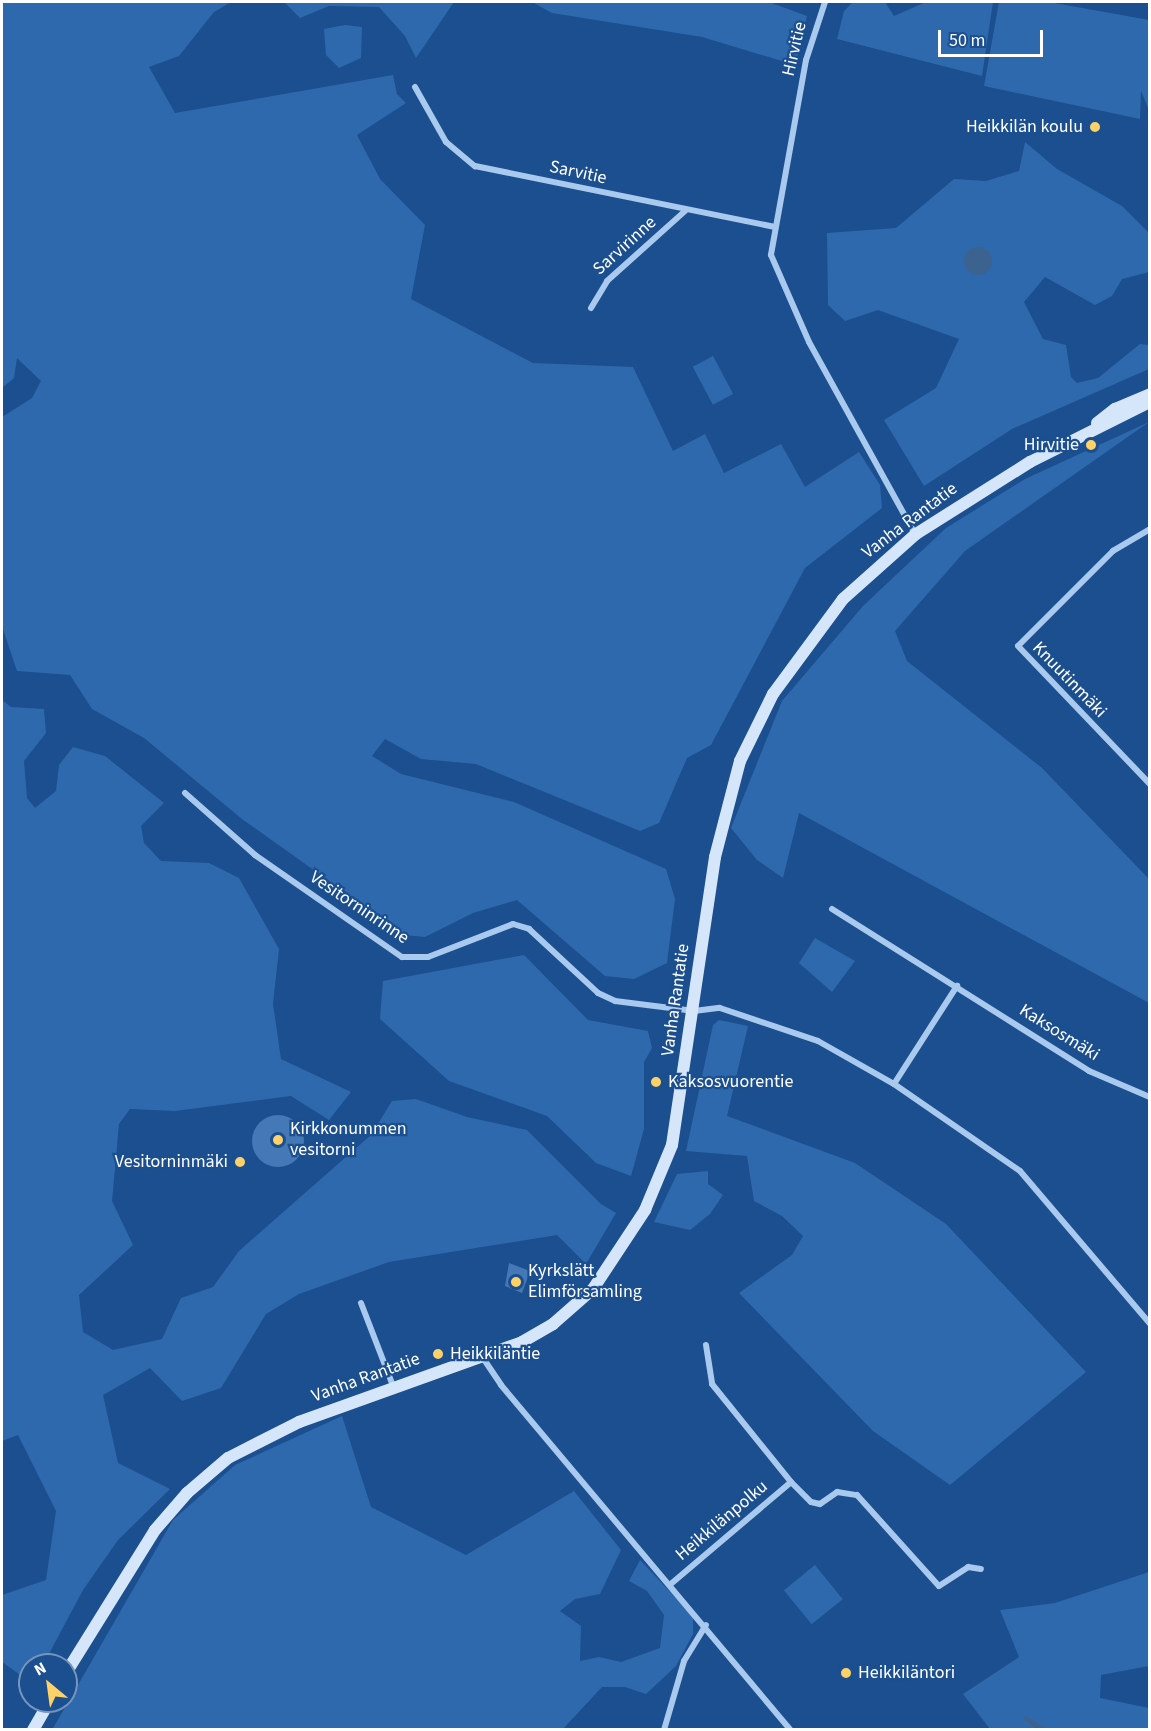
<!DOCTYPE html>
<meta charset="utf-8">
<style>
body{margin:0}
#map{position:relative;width:1151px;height:1731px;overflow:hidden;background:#1b4f8f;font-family:"Source Sans 3",sans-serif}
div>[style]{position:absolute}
.green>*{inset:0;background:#2e69ad;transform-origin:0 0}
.water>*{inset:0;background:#3c6290}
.round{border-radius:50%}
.stream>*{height:4.5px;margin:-2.25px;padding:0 2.25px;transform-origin:2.25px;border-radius:2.25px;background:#3c6290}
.building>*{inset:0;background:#4478b7}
.minor>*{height:6px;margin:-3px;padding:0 3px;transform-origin:3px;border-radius:3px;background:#a9c9ee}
.secondary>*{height:12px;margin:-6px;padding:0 6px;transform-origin:6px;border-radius:6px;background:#d6e6fa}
.dots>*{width:16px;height:16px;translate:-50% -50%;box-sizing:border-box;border:3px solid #1b4f8f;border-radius:50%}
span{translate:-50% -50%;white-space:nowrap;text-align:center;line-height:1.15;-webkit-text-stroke:4.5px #1b4f8f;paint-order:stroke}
.street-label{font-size:18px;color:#fff}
.poi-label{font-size:18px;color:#fff}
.right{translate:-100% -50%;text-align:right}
.left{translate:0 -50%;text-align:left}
.frame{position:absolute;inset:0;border:3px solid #fff;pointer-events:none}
.north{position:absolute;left:18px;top:1653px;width:60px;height:60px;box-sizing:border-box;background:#1b4f8f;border:2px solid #7695bc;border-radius:50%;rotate:331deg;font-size:16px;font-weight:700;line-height:24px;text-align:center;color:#fff}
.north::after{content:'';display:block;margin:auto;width:21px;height:27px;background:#ffd166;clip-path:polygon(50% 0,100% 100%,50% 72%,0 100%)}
.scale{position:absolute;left:938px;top:30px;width:105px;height:27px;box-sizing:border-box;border:3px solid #fff;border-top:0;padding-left:8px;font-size:18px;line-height:21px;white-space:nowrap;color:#fff;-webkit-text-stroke:4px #1b4f8f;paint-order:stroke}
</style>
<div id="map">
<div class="green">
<i style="clip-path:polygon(2px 2px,231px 2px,214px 12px,179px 56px,149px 67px,175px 113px,393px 75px,397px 94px,406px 103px,357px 135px,380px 179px,425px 225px,411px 299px,533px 363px,633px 367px,673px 451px,705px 434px,724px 473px,781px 444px,805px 487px,859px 452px,880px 485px,882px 508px,805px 568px,711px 745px,687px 758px,659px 823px,640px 831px,476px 764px,421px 759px,385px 739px,372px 756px,401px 774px,514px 802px,666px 869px,675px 899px,667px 963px,634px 979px,605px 976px,517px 900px,473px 913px,425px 937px,405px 935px,242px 819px,144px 738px,92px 709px,70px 675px,17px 671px,2px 626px,2px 417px,32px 398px,41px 381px,17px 358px,14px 378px,2px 388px)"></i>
<i style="clip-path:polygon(284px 2px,454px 2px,416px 58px,405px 36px,379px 7px,329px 6px,300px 18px)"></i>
<i style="clip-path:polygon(532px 2px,769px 2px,807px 16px,795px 65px,702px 37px,552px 13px)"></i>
<i style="clip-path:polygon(853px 2px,885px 2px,894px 16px,926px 2px,993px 2px,982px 76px,837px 39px,844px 11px)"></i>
<i style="clip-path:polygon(999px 2px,1049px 2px,1149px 20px,1149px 110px,1141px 91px,1140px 119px,984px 86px)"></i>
<i style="clip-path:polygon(345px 25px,362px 27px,361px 58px,339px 68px,326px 55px,324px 29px)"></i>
<i style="clip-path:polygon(1025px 142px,1057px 169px,1122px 206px,1149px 233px,1149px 272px,1122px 279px,1112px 296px,1095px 305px,1045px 277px,1024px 302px,1043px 339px,1066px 345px,1071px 377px,1077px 383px,1098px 378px,1140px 344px,1149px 345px,1149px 369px,1012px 429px,924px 486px,884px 420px,936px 388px,959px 339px,878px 310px,845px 321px,828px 305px,827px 233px,896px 228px,954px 179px,986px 181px,1019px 171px)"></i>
<i style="left:713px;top:356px;width:43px;height:23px;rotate:62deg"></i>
<i style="clip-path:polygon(1149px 422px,965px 551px,895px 631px,907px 661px,1042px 768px,1149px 879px,1149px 1003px,799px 813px,783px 878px,757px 860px,731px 828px,782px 701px,863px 606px,946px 528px,1025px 479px)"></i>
<i style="clip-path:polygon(2px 700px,11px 707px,44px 709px,46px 733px,24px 761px,27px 798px,35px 808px,56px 791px,59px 765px,73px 747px,105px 756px,164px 803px,141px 826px,144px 843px,161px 861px,209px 863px,239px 878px,279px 949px,273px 1004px,281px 1059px,351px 1092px,329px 1120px,291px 1096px,175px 1111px,130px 1109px,119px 1124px,112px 1201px,133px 1245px,79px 1295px,83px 1332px,113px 1350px,162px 1339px,181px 1298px,213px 1287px,239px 1251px,371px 1135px,392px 1101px,416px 1099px,467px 1117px,527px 1130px,601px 1204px,616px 1213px,586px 1264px,557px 1235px,389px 1262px,299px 1294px,266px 1314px,221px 1388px,182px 1401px,150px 1368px,103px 1395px,118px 1463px,170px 1489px,118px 1540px,83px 1590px,43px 1665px,30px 1665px,30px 1682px,2px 1662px,2px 1595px,46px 1580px,56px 1511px,18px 1435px,2px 1441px)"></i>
<i style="clip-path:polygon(815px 938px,855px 961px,832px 992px,799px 963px)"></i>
<i style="clip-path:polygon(524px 955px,588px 1020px,648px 1031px,652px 1048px,644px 1062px,644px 1129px,631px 1176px,596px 1163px,547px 1116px,449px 1081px,380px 1019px,383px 981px)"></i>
<i style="clip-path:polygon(719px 1020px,748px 1026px,727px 1116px,855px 1163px,946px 1224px,1086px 1372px,950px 1485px,873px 1431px,739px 1293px,792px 1255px,803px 1236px,782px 1216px,754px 1201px,747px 1156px,686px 1151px,713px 1025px)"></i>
<i style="clip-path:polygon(708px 1171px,708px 1184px,723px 1195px,710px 1214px,690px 1230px,654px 1222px,677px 1174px)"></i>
<i style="clip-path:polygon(342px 1416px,371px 1507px,466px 1555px,574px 1491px,621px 1550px,600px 1594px,575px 1599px,560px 1611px,581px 1626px,580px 1661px,599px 1657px,621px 1662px,660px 1648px,664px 1615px,647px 1591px,629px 1581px,640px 1560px,693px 1616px,693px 1634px,676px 1666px,646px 1694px,625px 1687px,602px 1687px,563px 1729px,52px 1730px,173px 1520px,235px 1465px)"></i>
<i style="left:815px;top:1565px;width:44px;height:40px;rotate:51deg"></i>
<i style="clip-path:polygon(1149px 1572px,1149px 1666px,1101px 1675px,1100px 1698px,1149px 1708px,1149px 1729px,990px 1729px,963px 1694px,1019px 1657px,1000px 1610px,1055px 1603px)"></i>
</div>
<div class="water">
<i class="round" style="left:964px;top:247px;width:28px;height:28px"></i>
</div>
<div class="stream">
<i style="left:1026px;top:1718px;width:22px;rotate:34deg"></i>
</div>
<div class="building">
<i class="round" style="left:252px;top:1115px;width:52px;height:52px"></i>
<i style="clip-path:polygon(509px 1263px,530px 1271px,522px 1293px,505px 1286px)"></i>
</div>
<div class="minor">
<i style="left:825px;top:2px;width:61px;rotate:108.1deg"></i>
<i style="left:806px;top:60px;width:198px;rotate:100.2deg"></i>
<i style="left:771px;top:255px;width:95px;rotate:66.4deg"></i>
<i style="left:809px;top:342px;width:219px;rotate:61.1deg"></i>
<i style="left:415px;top:87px;width:63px;rotate:60.6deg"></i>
<i style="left:446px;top:142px;width:38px;rotate:40deg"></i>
<i style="left:475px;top:166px;width:305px;rotate:11.5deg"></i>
<i style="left:591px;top:308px;width:31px;rotate:-59deg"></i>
<i style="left:607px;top:281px;width:105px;rotate:-41.9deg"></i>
<i style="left:1150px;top:529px;width:43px;rotate:149.3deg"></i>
<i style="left:1113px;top:551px;width:134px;rotate:135deg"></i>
<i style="left:1018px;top:646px;width:191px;rotate:46.3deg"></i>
<i style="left:185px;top:793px;width:94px;rotate:41.5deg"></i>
<i style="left:255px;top:855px;width:179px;rotate:34.8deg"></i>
<i style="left:402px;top:957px;width:26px"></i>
<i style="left:428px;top:957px;width:91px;rotate:-21.2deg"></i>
<i style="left:513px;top:924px;width:17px;rotate:17deg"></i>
<i style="left:529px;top:929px;width:94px;rotate:42.8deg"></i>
<i style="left:598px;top:993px;width:19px;rotate:25deg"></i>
<i style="left:615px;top:1001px;width:80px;rotate:7.2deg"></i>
<i style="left:694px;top:1011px;width:26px;rotate:-7deg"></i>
<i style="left:720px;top:1008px;width:103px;rotate:18.6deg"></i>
<i style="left:818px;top:1041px;width:87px;rotate:29.5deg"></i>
<i style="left:894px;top:1084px;width:153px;rotate:34.6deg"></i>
<i style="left:1020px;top:1171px;width:201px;rotate:49.6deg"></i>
<i style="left:832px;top:909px;width:304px;rotate:32.2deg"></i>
<i style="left:1089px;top:1071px;width:66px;rotate:23.1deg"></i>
<i style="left:894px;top:1084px;width:117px;rotate:-57.3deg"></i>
<i style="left:361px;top:1303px;width:89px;rotate:68.9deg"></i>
<i style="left:706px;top:1345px;width:39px;rotate:81deg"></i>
<i style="left:712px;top:1384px;width:126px;rotate:51.1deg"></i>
<i style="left:483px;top:1358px;width:32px;rotate:56deg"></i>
<i style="left:501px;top:1385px;width:451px;rotate:50deg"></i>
<i style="left:672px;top:1583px;width:156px;rotate:-40.3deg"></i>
<i style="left:791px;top:1482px;width:28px;rotate:45deg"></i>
<i style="left:811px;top:1502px;width:9px;rotate:13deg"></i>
<i style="left:820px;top:1504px;width:21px;rotate:-35deg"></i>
<i style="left:837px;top:1492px;width:20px;rotate:9deg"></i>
<i style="left:857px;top:1495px;width:122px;rotate:48deg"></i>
<i style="left:939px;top:1586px;width:35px;rotate:-33deg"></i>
<i style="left:968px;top:1567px;width:13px;rotate:9deg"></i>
<i style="left:664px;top:1730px;width:72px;rotate:-73.8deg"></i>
<i style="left:684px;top:1661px;width:42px;rotate:-58.6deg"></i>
</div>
<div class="secondary">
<i style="left:1097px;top:423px;width:23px;rotate:-38deg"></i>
<i style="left:1115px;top:409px;width:38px;rotate:-23deg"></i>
<i style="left:66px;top:1673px;width:168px;rotate:-58.1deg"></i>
<i style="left:155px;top:1530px;width:49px;rotate:-49.1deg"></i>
<i style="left:187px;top:1493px;width:54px;rotate:-40.5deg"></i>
<i style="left:228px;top:1458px;width:80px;rotate:-26.9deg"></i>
<i style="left:299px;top:1422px;width:237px;rotate:-19.7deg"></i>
<i style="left:522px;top:1342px;width:36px;rotate:-30deg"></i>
<i style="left:553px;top:1324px;width:53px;rotate:-41.2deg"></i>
<i style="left:593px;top:1289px;width:95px;rotate:-56.6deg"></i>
<i style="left:645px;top:1210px;width:70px;rotate:-67.4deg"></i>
<i style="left:672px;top:1145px;width:291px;rotate:-81.5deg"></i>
<i style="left:715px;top:857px;width:99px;rotate:-75.4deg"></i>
<i style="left:740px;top:761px;width:75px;rotate:-63.8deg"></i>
<i style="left:773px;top:694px;width:118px;rotate:-53.6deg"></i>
<i style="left:843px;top:599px;width:98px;rotate:-41.7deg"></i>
<i style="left:916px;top:534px;width:135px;rotate:-32.3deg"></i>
<i style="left:1030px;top:462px;width:134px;rotate:-26.6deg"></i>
<i style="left:33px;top:1730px;width:34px;rotate:-60deg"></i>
</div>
<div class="dots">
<i style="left:1095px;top:127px;background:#ffd166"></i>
<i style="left:1091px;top:445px;background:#ffd166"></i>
<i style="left:656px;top:1082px;background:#ffd166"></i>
<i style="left:278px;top:1140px;background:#ffd166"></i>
<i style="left:240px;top:1162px;background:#ffd166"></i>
<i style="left:516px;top:1282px;background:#ffd166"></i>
<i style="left:438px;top:1354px;background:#ffd166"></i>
<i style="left:846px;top:1673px;background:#ffd166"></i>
</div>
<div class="street-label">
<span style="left:795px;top:49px;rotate:-77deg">Hirvitie</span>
<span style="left:578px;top:173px;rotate:12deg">Sarvitie</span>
<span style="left:625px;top:246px;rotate:-42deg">Sarvirinne</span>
<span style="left:910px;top:521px;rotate:-37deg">Vanha Rantatie</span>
<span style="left:1069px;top:680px;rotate:46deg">Knuutinmäki</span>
<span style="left:359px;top:908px;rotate:34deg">Vesitorninrinne</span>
<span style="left:676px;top:1000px;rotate:-82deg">Vanha Rantatie</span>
<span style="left:1059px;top:1033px;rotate:32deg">Kaksosmäki</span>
<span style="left:366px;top:1378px;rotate:-20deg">Vanha Rantatie</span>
<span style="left:722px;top:1521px;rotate:-40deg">Heikkilänpolku</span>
</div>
<div class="poi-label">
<span class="right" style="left:1083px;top:127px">Heikkilän koulu</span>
<span class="right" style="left:1079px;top:445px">Hirvitie</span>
<span class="left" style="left:668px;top:1082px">Kaksosvuorentie</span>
<span class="left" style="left:290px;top:1140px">Kirkkonummen<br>vesitorni</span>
<span class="right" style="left:228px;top:1162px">Vesitorninmäki</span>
<span class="left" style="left:528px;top:1282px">Kyrkslätt<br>Elimförsamling</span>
<span class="left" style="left:450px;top:1354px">Heikkiläntie</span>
<span class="left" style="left:858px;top:1673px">Heikkiläntori</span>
</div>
<div class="frame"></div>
<div class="north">N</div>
<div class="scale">50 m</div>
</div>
